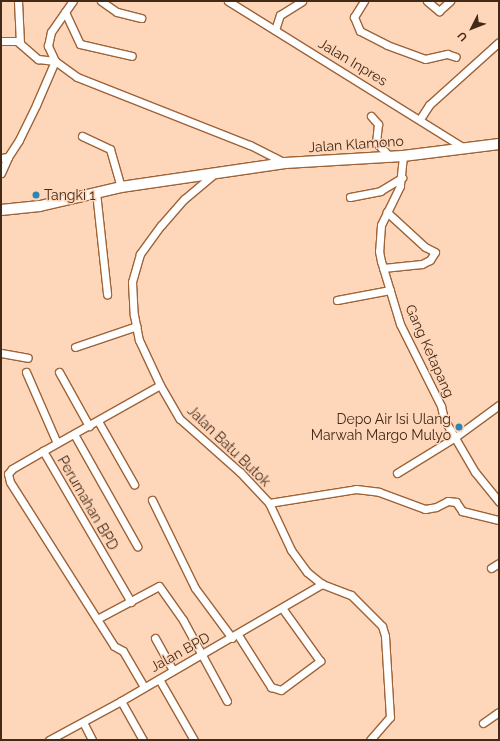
<!DOCTYPE html>
<style>
body{margin:0}
#map{position:relative;width:500px;height:741px;overflow:hidden;background:#fed6ba;font-family:Raleway,sans-serif}
div>[style]{position:absolute}
.roads{filter:drop-shadow(1px 0 #9e6337) drop-shadow(-1px 0 #9e6337) drop-shadow(0 1px #9e6337) drop-shadow(0 -1px #9e6337)}
.street>*{height:7px;margin:-3.5px;padding:0 3.5px;transform-origin:3.5px;border-radius:3.5px;background:#fff}
.secondary>*{height:10px;margin:-5px;padding:0 5px;transform-origin:5px;border-radius:5px;background:#fff}
.dots>*{width:11px;height:11px;translate:-50% -50%;box-sizing:border-box;border:2px solid #fed6ba;border-radius:50%}
span{translate:-50% -50%;white-space:nowrap;text-align:center;line-height:1.15;-webkit-text-stroke:3px #fed6ba;paint-order:stroke}
.street-label{font-size:14px;color:#432a17}
.poi-label{font-size:14px;color:#432a17}
.left{translate:0 -50%;text-align:left}
.right{translate:-100% -50%;text-align:right}
.frame{position:absolute;inset:0;border:2px solid #432a17;pointer-events:none}
.north{position:absolute;left:452px;top:8px;width:40px;height:40px;-webkit-text-stroke:3px #fed6ba;paint-order:stroke;rotate:228deg;font-size:11px;font-weight:700;line-height:16px;text-align:center;color:#432a17}
.north::after{content:'';display:block;margin:auto;width:14px;height:18px;background:#432a17;clip-path:polygon(50% 0,100% 100%,50% 72%,0 100%)}
</style>
<div id="map">
<div class="roads">
<div class="street">
<i style="left:18px;top:1px;width:42px;rotate:87.3deg"></i>
<i style="left:101px;top:1px;width:19px;rotate:35deg"></i>
<i style="left:117px;top:12px;width:25px;rotate:14deg"></i>
<i style="left:228px;top:1px;width:277px;rotate:31.9deg"></i>
<i style="left:364px;top:1px;width:19px;rotate:122deg"></i>
<i style="left:354px;top:17px;width:15px;rotate:67deg"></i>
<i style="left:360px;top:31px;width:30px;rotate:27deg"></i>
<i style="left:387px;top:45px;width:40px;rotate:20.2deg"></i>
<i style="left:425px;top:59px;width:23px;rotate:-13deg"></i>
<i style="left:447px;top:54px;width:9px;rotate:18deg"></i>
<i style="left:427px;top:1px;width:16px;rotate:40deg"></i>
<i style="left:439px;top:11px;width:15px;rotate:-42deg"></i>
<i style="left:65px;top:12px;width:35px;rotate:65deg"></i>
<i style="left:80px;top:44px;width:53px;rotate:13deg"></i>
<i style="left:275px;top:30px;width:16px;rotate:-72deg"></i>
<i style="left:280px;top:15px;width:26px;rotate:-32deg"></i>
<i style="left:1px;top:41px;width:16px"></i>
<i style="left:17px;top:41px;width:28px;rotate:41deg"></i>
<i style="left:38px;top:59px;width:17px;rotate:7deg"></i>
<i style="left:55px;top:61px;width:27px;rotate:36deg"></i>
<i style="left:77px;top:77px;width:186px;rotate:21.5deg"></i>
<i style="left:250px;top:145px;width:39px;rotate:27deg"></i>
<i style="left:371px;top:116px;width:11px;rotate:49deg"></i>
<i style="left:378px;top:124px;width:18px;rotate:96deg"></i>
<i style="left:376px;top:142px;width:21px;rotate:47deg"></i>
<i style="left:420px;top:119px;width:17px;rotate:-57deg"></i>
<i style="left:429px;top:105px;width:94px;rotate:-42deg"></i>
<i style="left:82px;top:136px;width:31px;rotate:25deg"></i>
<i style="left:110px;top:149px;width:40px;rotate:74deg"></i>
<i style="left:403px;top:156px;width:30px;rotate:96deg"></i>
<i style="left:400px;top:186px;width:43px;rotate:116deg"></i>
<i style="left:381px;top:225px;width:26px;rotate:94deg"></i>
<i style="left:379px;top:251px;width:10px;rotate:79deg"></i>
<i style="left:381px;top:261px;width:66px;rotate:73.2deg"></i>
<i style="left:400px;top:324px;width:92px;rotate:63.4deg"></i>
<i style="left:441px;top:406px;width:13px;rotate:77deg"></i>
<i style="left:444px;top:419px;width:61px;rotate:59.7deg"></i>
<i style="left:475px;top:472px;width:38px;rotate:51deg"></i>
<i style="left:1px;top:158px;width:7px;rotate:-8deg"></i>
<i style="left:8px;top:157px;width:20px;rotate:-57deg"></i>
<i style="left:19px;top:140px;width:39px;rotate:-64deg"></i>
<i style="left:36px;top:105px;width:48px;rotate:-66.6deg"></i>
<i style="left:55px;top:61px;width:17px;rotate:-115deg"></i>
<i style="left:48px;top:46px;width:14px;rotate:-78deg"></i>
<i style="left:51px;top:32px;width:38px;rotate:-55deg"></i>
<i style="left:1px;top:173px;width:17px;rotate:-66deg"></i>
<i style="left:214px;top:174px;width:39px;rotate:140deg"></i>
<i style="left:184px;top:199px;width:35px;rotate:131deg"></i>
<i style="left:161px;top:225px;width:36px;rotate:126deg"></i>
<i style="left:140px;top:254px;width:29px;rotate:106deg"></i>
<i style="left:132px;top:282px;width:33px;rotate:87deg"></i>
<i style="left:134px;top:315px;width:25px;rotate:79deg"></i>
<i style="left:139px;top:340px;width:50px;rotate:65deg"></i>
<i style="left:160px;top:385px;width:39px;rotate:60deg"></i>
<i style="left:180px;top:419px;width:80px;rotate:41.5deg"></i>
<i style="left:240px;top:472px;width:42px;rotate:46.9deg"></i>
<i style="left:269px;top:503px;width:52px;rotate:64.9deg"></i>
<i style="left:291px;top:550px;width:27px;rotate:54deg"></i>
<i style="left:307px;top:572px;width:19px;rotate:39deg"></i>
<i style="left:322px;top:584px;width:31px;rotate:21deg"></i>
<i style="left:351px;top:595px;width:44px;rotate:45deg"></i>
<i style="left:382px;top:626px;width:10px;rotate:73deg"></i>
<i style="left:385px;top:636px;width:81px;rotate:86.5deg"></i>
<i style="left:390px;top:717px;width:30px;rotate:131deg"></i>
<i style="left:96px;top:192px;width:103px;rotate:83.8deg"></i>
<i style="left:350px;top:197px;width:31px;rotate:-11deg"></i>
<i style="left:380px;top:191px;width:26px;rotate:-31deg"></i>
<i style="left:383px;top:268px;width:39px;rotate:-6deg"></i>
<i style="left:422px;top:264px;width:9px;rotate:-27deg"></i>
<i style="left:430px;top:260px;width:9px;rotate:-58deg"></i>
<i style="left:435px;top:252px;width:11px;rotate:-153deg"></i>
<i style="left:425px;top:247px;width:52px;rotate:-137.4deg"></i>
<i style="left:337px;top:300px;width:54px;rotate:-10.7deg"></i>
<i style="left:75px;top:347px;width:65px;rotate:-18.7deg"></i>
<i style="left:1px;top:353px;width:27px;rotate:10deg"></i>
<i style="left:26px;top:372px;width:77px;rotate:66.4deg"></i>
<i style="left:59px;top:372px;width:62px;rotate:60.9deg"></i>
<i style="left:98px;top:421px;width:73px;rotate:60.3deg"></i>
<i style="left:74px;top:434px;width:129px;rotate:60.6deg"></i>
<i style="left:43px;top:451px;width:36px;rotate:150deg"></i>
<i style="left:12px;top:469px;width:6px;rotate:129deg"></i>
<i style="left:8px;top:474px;width:8px;rotate:76deg"></i>
<i style="left:10px;top:482px;width:194px;rotate:57.6deg"></i>
<i style="left:114px;top:646px;width:10px;rotate:29deg"></i>
<i style="left:123px;top:651px;width:42px;rotate:59.7deg"></i>
<i style="left:397px;top:473px;width:67px;rotate:-31.6deg"></i>
<i style="left:454px;top:438px;width:56px;rotate:-36.3deg"></i>
<i style="left:152px;top:500px;width:98px;rotate:64deg"></i>
<i style="left:195px;top:588px;width:62px;rotate:53.5deg"></i>
<i style="left:269px;top:503px;width:88px;rotate:-9.1deg"></i>
<i style="left:356px;top:489px;width:23px;rotate:7deg"></i>
<i style="left:379px;top:492px;width:49px;rotate:20.3deg"></i>
<i style="left:425px;top:509px;width:11px;rotate:-10deg"></i>
<i style="left:436px;top:507px;width:13px;rotate:-27deg"></i>
<i style="left:448px;top:501px;width:8px;rotate:7deg"></i>
<i style="left:456px;top:502px;width:11px;rotate:56deg"></i>
<i style="left:462px;top:511px;width:38px;rotate:14deg"></i>
<i style="left:491px;top:568px;width:9px;rotate:-32deg"></i>
<i style="left:131px;top:602px;width:175px;rotate:-120.2deg"></i>
<i style="left:43px;top:451px;width:134px;rotate:-29.4deg"></i>
<i style="left:97px;top:619px;width:70px;rotate:-28deg"></i>
<i style="left:159px;top:586px;width:42px;rotate:54.8deg"></i>
<i style="left:183px;top:620px;width:92px;rotate:61.5deg"></i>
<i style="left:238px;top:635px;width:62px;rotate:57.6deg"></i>
<i style="left:271px;top:687px;width:10px;rotate:17deg"></i>
<i style="left:281px;top:690px;width:49px;rotate:-36.6deg"></i>
<i style="left:320px;top:661px;width:65px;rotate:-125.6deg"></i>
<i style="left:155px;top:638px;width:37px;rotate:61deg"></i>
<i style="left:159px;top:679px;width:70px;rotate:60.2deg"></i>
<i style="left:121px;top:701px;width:45px;rotate:60.6deg"></i>
<i style="left:83px;top:722px;width:20px;rotate:63deg"></i>
<i style="left:483px;top:723px;width:19px;rotate:-35deg"></i>
<i style="left:49px;top:740px;width:82px;rotate:-28.4deg"></i>
<i style="left:121px;top:701px;width:233px;rotate:-30.2deg"></i>
</div>
<div class="secondary">
<i style="left:1px;top:210px;width:39px;rotate:-6deg"></i>
<i style="left:40px;top:206px;width:83px;rotate:-13.2deg"></i>
<i style="left:121px;top:187px;width:166px;rotate:-8.3deg"></i>
<i style="left:285px;top:163px;width:118px;rotate:-3.4deg"></i>
<i style="left:403px;top:156px;width:97px;rotate:-7.1deg"></i>
</div>
</div>
<div class="dots">
<i style="left:36px;top:195px;background:#2d85b3"></i>
<i style="left:459px;top:427px;background:#2d85b3"></i>
</div>
<div class="street-label">
<span style="left:353px;top:62px;rotate:31deg">Jalan Inpres</span>
<span style="left:356px;top:144px;rotate:-4deg">Jalan Klamono</span>
<span style="left:430px;top:351px;rotate:66deg">Gang Ketapang</span>
<span style="left:229px;top:446px;rotate:44deg">Jalan Batu Butok</span>
<span style="left:88px;top:503px;rotate:60deg">Perumahan BPD</span>
<span style="left:180px;top:652px;rotate:-29deg">Jalan BPD</span>
</div>
<div class="poi-label">
<span class="left" style="left:44px;top:195px">Tangki 1</span>
<span class="right" style="left:451px;top:427px">Depo Air Isi Ulang<br>Marwah Margo Mulyo</span>
</div>
<div class="frame"></div>
<div class="north">U</div>
</div>
